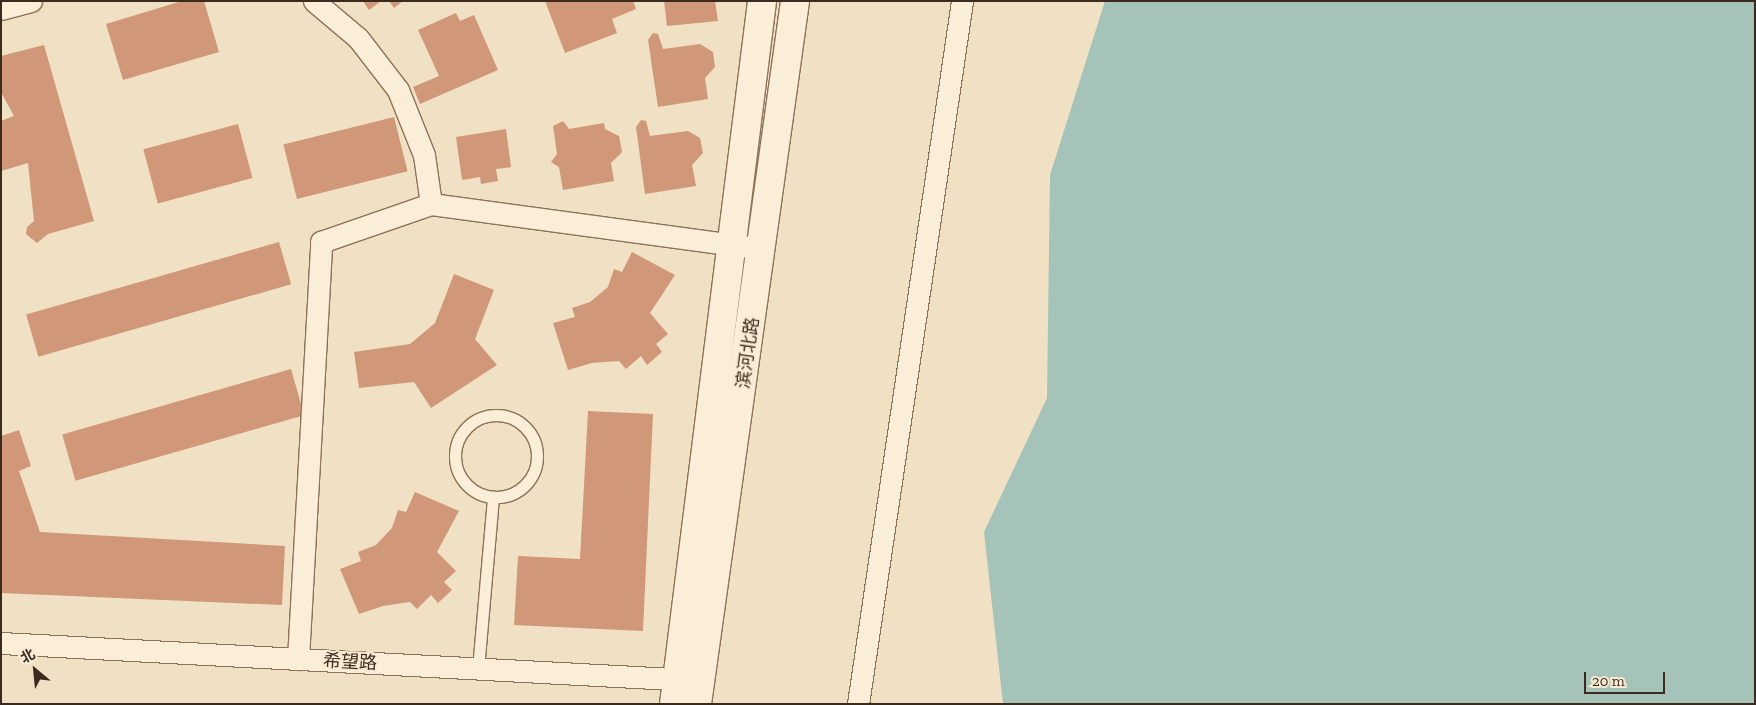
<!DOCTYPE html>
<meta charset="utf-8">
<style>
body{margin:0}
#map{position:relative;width:1756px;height:705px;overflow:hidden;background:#f0e0c4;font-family:"Zilla Slab","Noto Sans SC",serif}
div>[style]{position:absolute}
.water>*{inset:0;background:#a6c3b9}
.building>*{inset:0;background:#d09778;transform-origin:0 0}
.roads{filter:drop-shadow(1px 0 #8c7159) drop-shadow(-1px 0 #8c7159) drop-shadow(0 1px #8c7159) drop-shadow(0 -1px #8c7159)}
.lane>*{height:11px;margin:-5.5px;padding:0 5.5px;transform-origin:5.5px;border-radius:5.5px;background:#faeed8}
.lane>.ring{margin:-5.5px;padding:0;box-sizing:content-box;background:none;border:11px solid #faeed8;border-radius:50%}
.street>*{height:21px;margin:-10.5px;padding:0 10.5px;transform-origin:10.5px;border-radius:10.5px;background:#faeed8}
.secondary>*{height:28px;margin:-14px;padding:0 14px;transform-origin:14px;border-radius:14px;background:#faeed8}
span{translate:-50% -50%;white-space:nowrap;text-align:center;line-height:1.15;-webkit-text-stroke:4px #f7ebd4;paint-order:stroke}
.street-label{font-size:18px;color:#3b2a1e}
.frame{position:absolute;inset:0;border:2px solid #3b2a1e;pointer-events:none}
.north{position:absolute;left:10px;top:645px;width:50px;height:50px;-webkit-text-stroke:4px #f7ebd4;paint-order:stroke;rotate:332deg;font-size:14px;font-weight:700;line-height:20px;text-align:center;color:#3b2a1e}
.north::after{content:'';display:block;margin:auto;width:18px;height:22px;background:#3b2a1e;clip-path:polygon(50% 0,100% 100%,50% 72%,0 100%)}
.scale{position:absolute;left:1584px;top:672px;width:81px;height:22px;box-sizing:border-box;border:2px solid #3b2a1e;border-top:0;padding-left:6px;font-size:15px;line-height:18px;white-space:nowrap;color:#3b2a1e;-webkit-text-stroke:4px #f7ebd4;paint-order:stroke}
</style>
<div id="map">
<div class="water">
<i style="clip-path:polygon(1105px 1px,1755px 1px,1755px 704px,1003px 704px,984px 532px,1047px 398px,1050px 175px)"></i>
</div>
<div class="building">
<i style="clip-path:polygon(182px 1px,204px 1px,219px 52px,123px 80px,106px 24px)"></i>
<i style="clip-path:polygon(363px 1px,381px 1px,369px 10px)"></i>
<i style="clip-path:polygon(389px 1px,403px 1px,394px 8px)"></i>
<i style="clip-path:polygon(545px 1px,633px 1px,636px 9px,612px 19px,617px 33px,565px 53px)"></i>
<i style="clip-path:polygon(664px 1px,715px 1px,718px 21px,667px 26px)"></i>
<i style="clip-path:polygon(456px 13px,460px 21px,474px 15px,498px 70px,420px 104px,413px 87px,439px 76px,418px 30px)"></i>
<i style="clip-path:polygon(653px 33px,658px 34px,663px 49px,700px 44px,713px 52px,715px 67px,705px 78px,708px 99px,658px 107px,648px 40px)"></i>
<i style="clip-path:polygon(44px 45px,94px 221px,48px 234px,37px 243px,26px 234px,27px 227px,34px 221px,28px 163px,1px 171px,1px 121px,14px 116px,1px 92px,1px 56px)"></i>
<i style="left:394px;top:117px;width:56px;height:114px;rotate:76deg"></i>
<i style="clip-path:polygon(641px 120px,646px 121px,650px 136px,688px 131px,700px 138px,703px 153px,692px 165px,696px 186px,645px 194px,636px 127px)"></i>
<i style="clip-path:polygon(563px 121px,569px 129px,604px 123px,605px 129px,619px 136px,622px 152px,611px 163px,614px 181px,563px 190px,559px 167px,551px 162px,557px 154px,553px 126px)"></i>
<i style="left:238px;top:124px;width:56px;height:98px;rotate:75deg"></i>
<i style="clip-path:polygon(506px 129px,511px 167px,496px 169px,498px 181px,481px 184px,480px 177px,462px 180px,456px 137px)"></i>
<i style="left:279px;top:242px;width:44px;height:263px;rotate:74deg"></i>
<i style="clip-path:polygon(632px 252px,675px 275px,650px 313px,668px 334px,656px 344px,662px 352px,647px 365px,641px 356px,626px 369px,619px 361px,592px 363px,568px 370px,553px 323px,575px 317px,572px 308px,590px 302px,608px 287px,614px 269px,622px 272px)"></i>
<i style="clip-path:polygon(454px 274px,494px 290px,475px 339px,497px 365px,431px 408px,414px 382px,359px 388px,354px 352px,410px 344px,435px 323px)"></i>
<i style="left:291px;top:369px;width:48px;height:238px;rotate:74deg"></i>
<i style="clip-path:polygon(588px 411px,653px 414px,643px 631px,514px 625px,518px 556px,580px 559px)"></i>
<i style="clip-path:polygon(19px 430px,31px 466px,19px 471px,40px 532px,285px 546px,282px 605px,1px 593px,1px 436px)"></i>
<i style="clip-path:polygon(415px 492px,459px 511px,437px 552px,456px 571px,444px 582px,452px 590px,438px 603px,431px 595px,417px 609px,410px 602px,383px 606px,359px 614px,340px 569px,361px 561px,358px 552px,376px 545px,392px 528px,398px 510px,406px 512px)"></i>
</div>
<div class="roads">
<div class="lane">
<i class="ring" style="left:455px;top:415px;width:71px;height:71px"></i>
<i style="left:478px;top:669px;width:173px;rotate:-85deg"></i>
</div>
<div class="street">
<i style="left:314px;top:1px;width:57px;rotate:40.1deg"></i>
<i style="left:358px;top:38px;width:66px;rotate:52.4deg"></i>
<i style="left:398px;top:90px;width:70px;rotate:68.2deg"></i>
<i style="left:424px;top:155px;width:49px;rotate:81.9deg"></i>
<i style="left:1px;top:9px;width:31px;rotate:-15deg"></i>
<i style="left:1px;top:643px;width:692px;rotate:3.07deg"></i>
<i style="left:298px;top:659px;width:418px;rotate:-86.8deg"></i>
<i style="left:321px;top:242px;width:116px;rotate:-19.1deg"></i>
<i style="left:431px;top:204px;width:335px;rotate:7.7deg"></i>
<i style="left:858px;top:704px;width:711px;rotate:-81.58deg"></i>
</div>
<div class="secondary">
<i style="left:674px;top:704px;width:708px;rotate:-82.86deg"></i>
<i style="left:697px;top:704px;width:710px;rotate:-82.06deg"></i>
</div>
</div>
<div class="street-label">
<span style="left:748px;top:353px;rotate:-82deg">滨河北路</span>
<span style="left:350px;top:662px;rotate:3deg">希望路</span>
</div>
<div class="frame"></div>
<div class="north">北</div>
<div class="scale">20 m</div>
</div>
